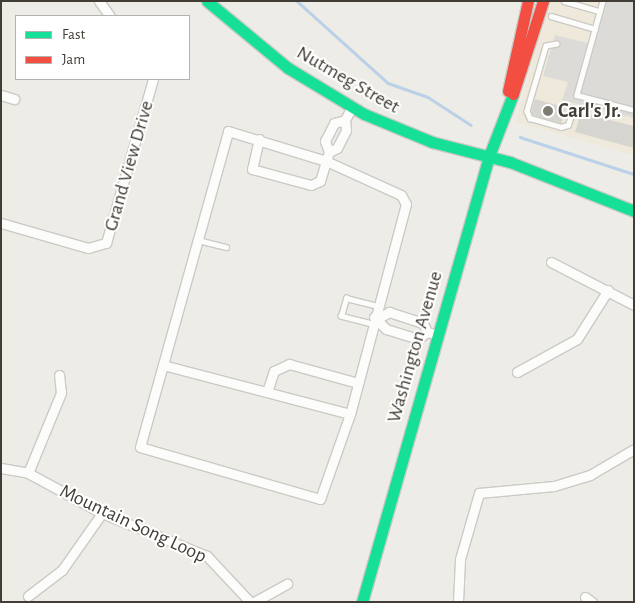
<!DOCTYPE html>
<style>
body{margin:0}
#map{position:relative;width:635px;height:603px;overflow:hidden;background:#edece7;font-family:"Alegreya Sans",sans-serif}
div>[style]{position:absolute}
.commercial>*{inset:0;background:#efe9db}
.parking>*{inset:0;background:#dcdbd7}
.stream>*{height:2.5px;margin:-1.25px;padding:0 1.25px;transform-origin:1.25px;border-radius:1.25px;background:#bbd1e8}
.building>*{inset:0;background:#d7d5d0;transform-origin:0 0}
.roads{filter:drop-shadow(1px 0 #cbcac5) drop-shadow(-1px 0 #cbcac5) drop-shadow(0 1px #cbcac5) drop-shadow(0 -1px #cbcac5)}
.lane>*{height:4.5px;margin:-2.25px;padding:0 2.25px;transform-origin:2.25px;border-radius:2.25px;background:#fcfcfb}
.street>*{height:9px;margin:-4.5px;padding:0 4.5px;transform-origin:4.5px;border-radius:4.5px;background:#fcfcfb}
.fast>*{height:11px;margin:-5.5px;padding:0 5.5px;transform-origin:5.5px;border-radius:5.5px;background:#16e098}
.jam>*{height:11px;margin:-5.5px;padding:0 5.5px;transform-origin:5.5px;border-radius:5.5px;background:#f24e42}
.dots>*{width:14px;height:14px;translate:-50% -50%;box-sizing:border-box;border:2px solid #fff;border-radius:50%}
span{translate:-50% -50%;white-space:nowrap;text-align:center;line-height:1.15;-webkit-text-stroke:4px #fff;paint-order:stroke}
.street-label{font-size:20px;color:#423e35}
.poi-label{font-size:20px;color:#423e35;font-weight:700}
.left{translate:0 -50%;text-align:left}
.frame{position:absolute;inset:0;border:2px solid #423e35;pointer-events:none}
.legend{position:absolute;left:15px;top:15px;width:175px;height:65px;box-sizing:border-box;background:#fff;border:1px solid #b3b2ae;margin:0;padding:6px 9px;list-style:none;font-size:15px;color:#423e35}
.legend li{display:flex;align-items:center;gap:10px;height:25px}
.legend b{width:25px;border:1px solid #b3b2ae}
</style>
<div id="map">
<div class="commercial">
<i style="clip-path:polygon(549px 1px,634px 1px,634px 155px,516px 122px)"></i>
</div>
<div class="parking">
<i style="clip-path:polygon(605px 1px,634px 1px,634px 118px,562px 100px,568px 82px,543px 76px,555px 35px,592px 44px)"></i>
</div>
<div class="stream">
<i style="left:297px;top:1px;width:122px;rotate:42deg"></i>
<i style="left:388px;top:83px;width:42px;rotate:19.3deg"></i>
<i style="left:428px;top:97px;width:51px;rotate:33.1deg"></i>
<i style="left:520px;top:137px;width:120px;rotate:18deg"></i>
</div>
<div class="building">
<i style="left:535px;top:99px;width:32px;height:16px;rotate:16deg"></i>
<i style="clip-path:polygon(581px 113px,634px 126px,634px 148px,575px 132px)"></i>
</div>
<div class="roads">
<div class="lane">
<i style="left:564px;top:1px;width:37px;rotate:16deg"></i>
<i style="left:603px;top:1px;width:98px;rotate:105.5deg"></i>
<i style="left:577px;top:95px;width:59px;rotate:14.7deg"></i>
<i style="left:551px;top:16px;width:46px;rotate:16.5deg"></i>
<i style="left:557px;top:44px;width:11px;rotate:170deg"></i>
<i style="left:546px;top:46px;width:68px;rotate:106.3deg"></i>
<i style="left:527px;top:111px;width:8px;rotate:67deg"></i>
<i style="left:530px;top:118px;width:32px;rotate:16deg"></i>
<i style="left:561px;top:127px;width:7px;rotate:-16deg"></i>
<i style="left:568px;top:125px;width:17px;rotate:-73deg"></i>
<i style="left:198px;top:240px;width:29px;rotate:14deg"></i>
<i style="left:372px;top:324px;width:32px;rotate:-166deg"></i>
<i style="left:341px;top:316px;width:19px;rotate:-74deg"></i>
<i style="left:346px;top:298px;width:33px;rotate:14deg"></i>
</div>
<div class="street">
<i style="left:99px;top:1px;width:19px;rotate:54deg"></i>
<i style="left:1px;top:95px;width:14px;rotate:17deg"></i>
<i style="left:228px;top:131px;width:102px;rotate:17deg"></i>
<i style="left:326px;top:161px;width:82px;rotate:24.4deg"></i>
<i style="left:401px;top:195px;width:10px;rotate:61deg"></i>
<i style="left:406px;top:204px;width:217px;rotate:104.9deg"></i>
<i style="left:350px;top:414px;width:90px;rotate:109.4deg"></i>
<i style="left:320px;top:499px;width:187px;rotate:-163.9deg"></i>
<i style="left:140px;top:447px;width:328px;rotate:-74.4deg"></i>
<i style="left:259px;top:139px;width:31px;rotate:103deg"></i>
<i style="left:252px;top:169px;width:61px;rotate:15.2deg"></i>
<i style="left:311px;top:185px;width:10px;rotate:-24deg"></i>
<i style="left:320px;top:181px;width:30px;rotate:-73deg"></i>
<i style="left:329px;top:152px;width:12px;rotate:-110deg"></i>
<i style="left:325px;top:141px;width:20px;rotate:-63deg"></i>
<i style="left:334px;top:123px;width:11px;rotate:-15deg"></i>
<i style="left:329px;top:152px;width:9px;rotate:-27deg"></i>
<i style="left:337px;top:148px;width:20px;rotate:-63deg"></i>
<i style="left:346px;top:130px;width:10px;rotate:-96deg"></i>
<i style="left:345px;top:120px;width:13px;rotate:-63deg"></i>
<i style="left:1px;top:223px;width:91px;rotate:16deg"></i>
<i style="left:88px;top:248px;width:19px;rotate:-16deg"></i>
<i style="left:106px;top:243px;width:171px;rotate:-74deg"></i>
<i style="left:551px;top:262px;width:93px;rotate:27.4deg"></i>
<i style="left:374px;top:317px;width:17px;rotate:45deg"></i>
<i style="left:386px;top:329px;width:34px;rotate:17deg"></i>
<i style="left:418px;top:339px;width:11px;rotate:-38deg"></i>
<i style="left:427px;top:332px;width:12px;rotate:14deg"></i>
<i style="left:379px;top:318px;width:12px;rotate:-31deg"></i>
<i style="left:389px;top:312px;width:36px;rotate:18deg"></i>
<i style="left:423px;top:323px;width:10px;rotate:66deg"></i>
<i style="left:163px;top:365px;width:193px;rotate:14.7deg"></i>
<i style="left:517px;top:372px;width:68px;rotate:-28.8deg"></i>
<i style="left:577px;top:339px;width:58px;rotate:-57.7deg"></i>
<i style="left:267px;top:392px;width:22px;rotate:-72deg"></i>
<i style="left:274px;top:371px;width:17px;rotate:-25deg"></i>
<i style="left:289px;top:364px;width:72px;rotate:15.4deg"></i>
<i style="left:1px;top:468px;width:27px;rotate:10deg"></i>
<i style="left:28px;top:473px;width:84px;rotate:28.4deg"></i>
<i style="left:102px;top:513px;width:113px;rotate:22.3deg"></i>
<i style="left:207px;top:556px;width:63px;rotate:46.9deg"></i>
<i style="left:28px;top:473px;width:87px;rotate:-67.6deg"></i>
<i style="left:61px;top:393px;width:18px;rotate:-96deg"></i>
<i style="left:28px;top:596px;width:43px;rotate:-37.4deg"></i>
<i style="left:62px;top:570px;width:70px;rotate:-54.9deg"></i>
<i style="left:585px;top:597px;width:9px;rotate:36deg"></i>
<i style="left:254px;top:602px;width:38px;rotate:-29deg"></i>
<i style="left:458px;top:602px;width:43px;rotate:-87.3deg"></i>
<i style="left:460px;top:559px;width:69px;rotate:-73.9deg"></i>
<i style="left:479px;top:493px;width:75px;rotate:-5.3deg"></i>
<i style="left:554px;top:486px;width:38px;rotate:-17deg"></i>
<i style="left:590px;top:475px;width:51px;rotate:-30.6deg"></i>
</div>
<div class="fast">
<i style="left:207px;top:1px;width:105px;rotate:39.6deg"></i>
<i style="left:288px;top:68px;width:89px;rotate:31.2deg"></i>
<i style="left:364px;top:114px;width:74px;rotate:22.4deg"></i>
<i style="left:432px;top:142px;width:81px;rotate:14.4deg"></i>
<i style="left:510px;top:162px;width:133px;rotate:21.6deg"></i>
<i style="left:362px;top:602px;width:464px;rotate:-74.1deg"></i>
<i style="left:489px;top:156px;width:66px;rotate:-68.8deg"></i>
</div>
<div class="jam">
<i style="left:508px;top:91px;width:92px;rotate:-77.5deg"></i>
<i style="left:513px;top:94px;width:98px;rotate:-72.1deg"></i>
</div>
</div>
<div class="dots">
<i style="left:548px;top:111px;background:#7e7b73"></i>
</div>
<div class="street-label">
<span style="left:348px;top:80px;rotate:30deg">Nutmeg Street</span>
<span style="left:129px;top:166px;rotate:-74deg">Grand View Drive</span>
<span style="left:415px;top:347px;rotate:-74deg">Washington Avenue</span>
<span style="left:133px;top:524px;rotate:25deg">Mountain Song Loop</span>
</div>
<div class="poi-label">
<span class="left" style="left:558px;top:111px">Carl's Jr.</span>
</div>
<div class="frame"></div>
<ul class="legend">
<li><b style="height:6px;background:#16e098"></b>Fast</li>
<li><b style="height:6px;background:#f24e42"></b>Jam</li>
</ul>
</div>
